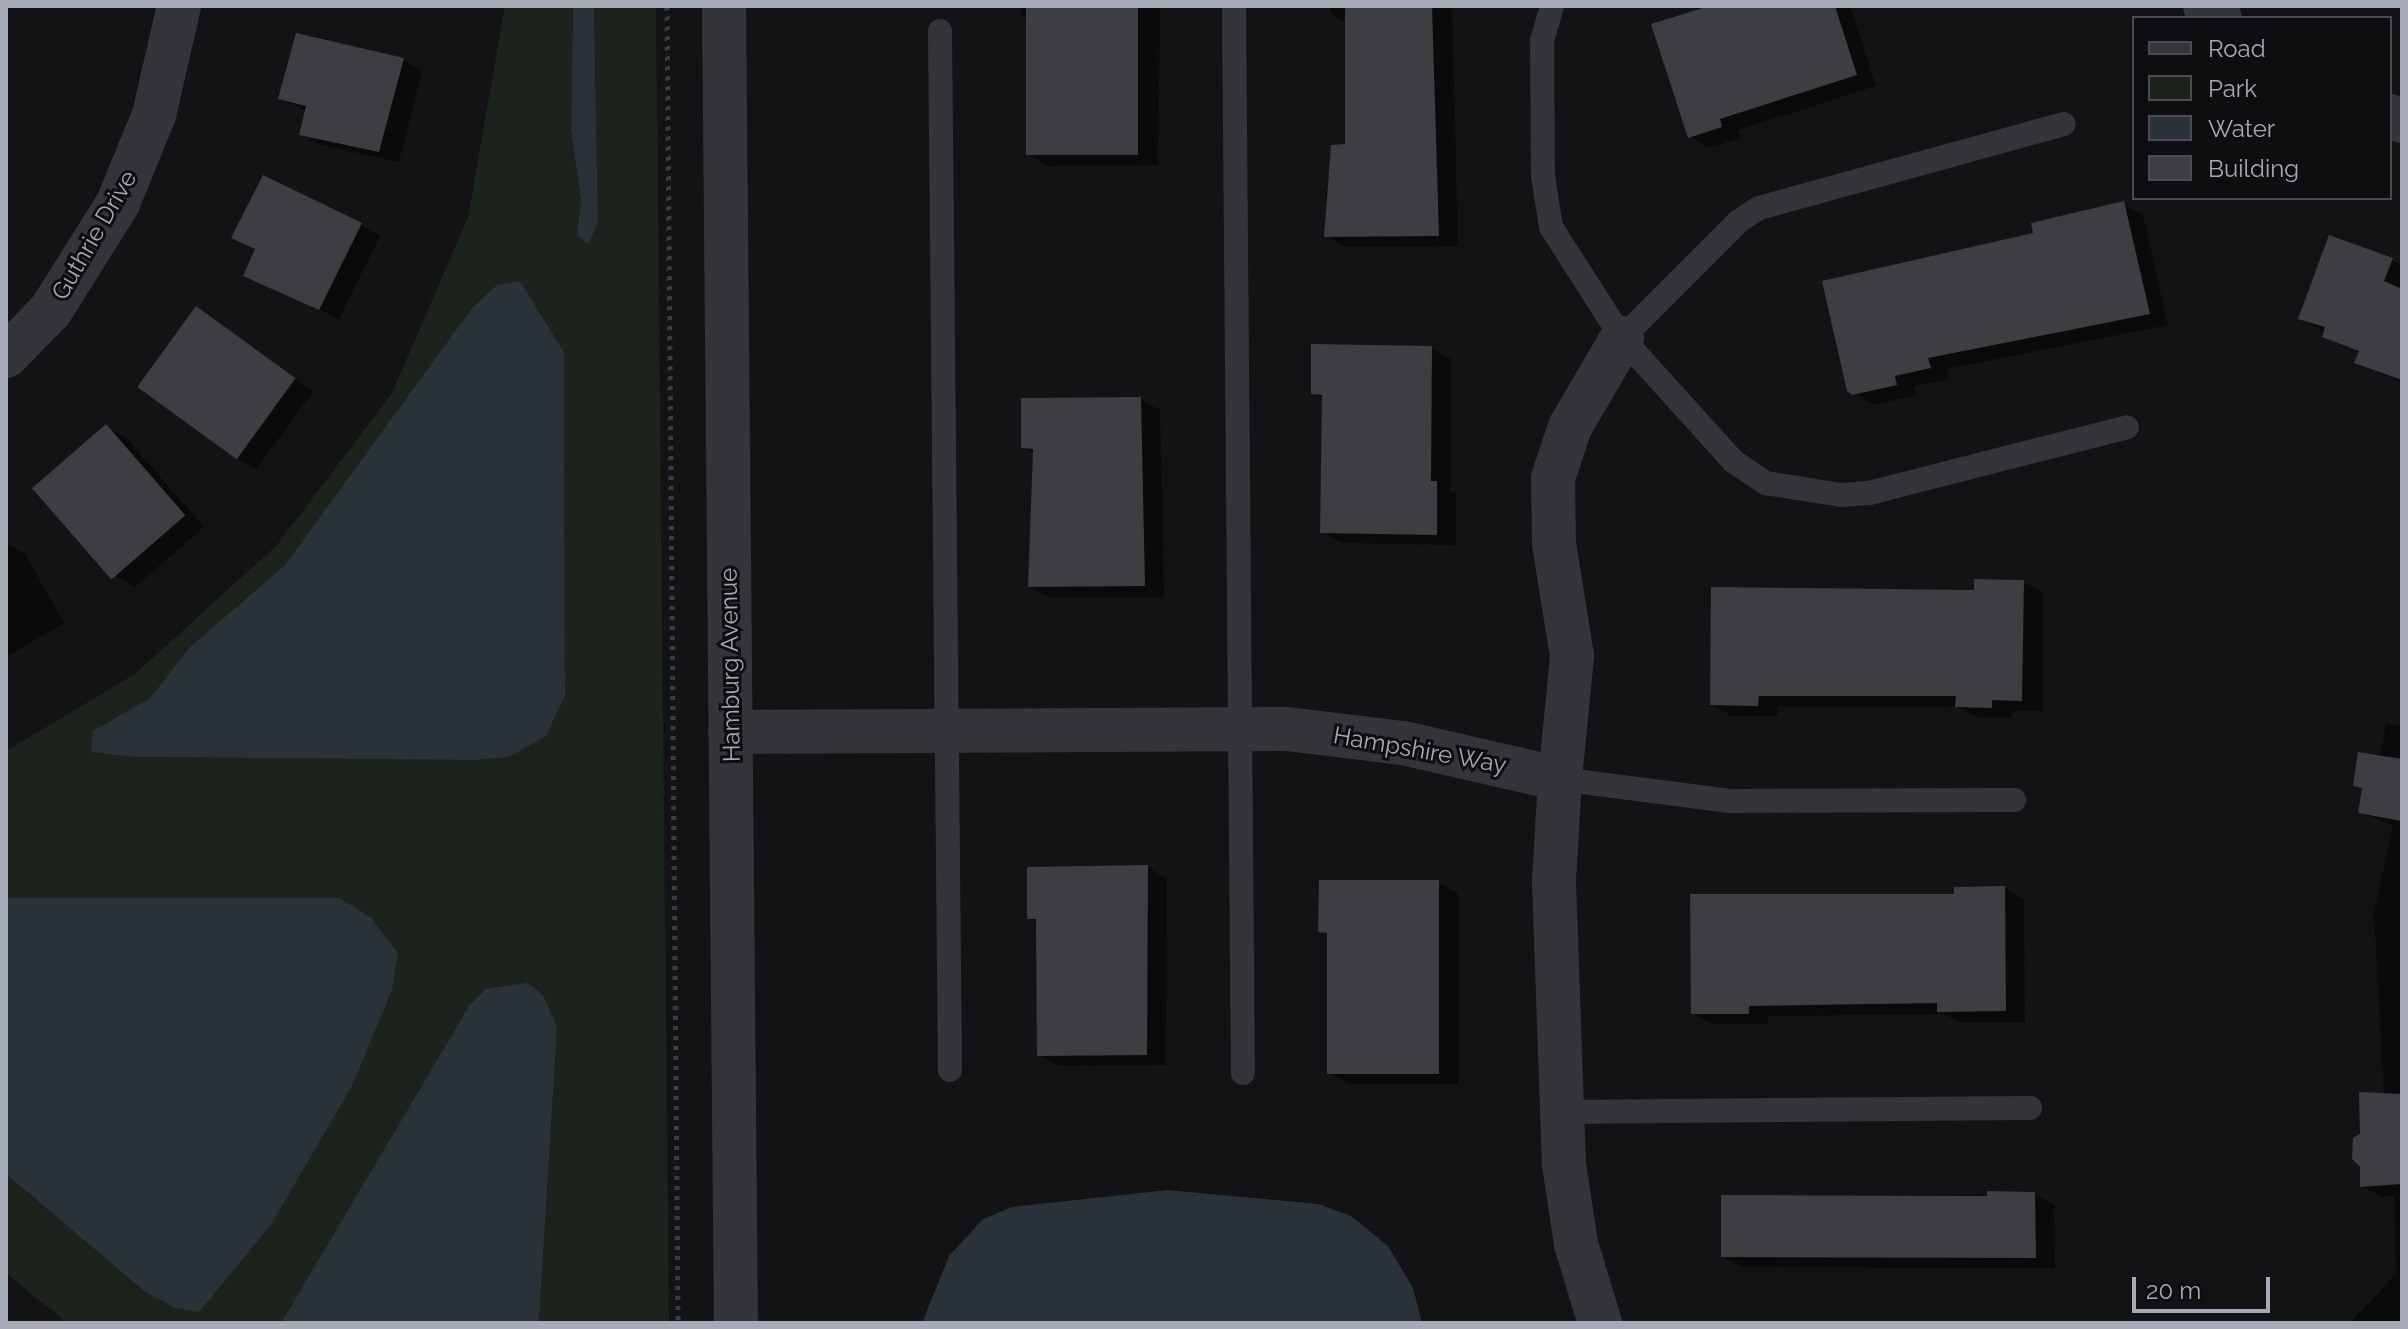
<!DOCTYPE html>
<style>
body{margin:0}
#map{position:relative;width:2408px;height:1329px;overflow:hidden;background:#131315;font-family:Raleway,sans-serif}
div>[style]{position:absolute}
.green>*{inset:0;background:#1b231c}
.water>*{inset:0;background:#293239}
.shadow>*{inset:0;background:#0007}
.building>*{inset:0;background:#3d3e42;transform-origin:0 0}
.path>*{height:5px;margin-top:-2.5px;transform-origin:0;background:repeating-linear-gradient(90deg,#3a3c41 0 4px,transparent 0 10px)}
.service>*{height:24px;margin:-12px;padding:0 12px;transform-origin:12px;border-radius:12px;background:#34353a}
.minor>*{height:44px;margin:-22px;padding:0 22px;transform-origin:22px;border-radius:22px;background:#34353a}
.tertiary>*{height:44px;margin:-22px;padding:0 22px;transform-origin:22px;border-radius:22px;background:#34353a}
span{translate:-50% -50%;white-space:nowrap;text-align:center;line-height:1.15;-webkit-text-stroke:6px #0e0e10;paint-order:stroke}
.street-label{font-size:24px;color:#a5aab6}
.frame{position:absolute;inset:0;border:8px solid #a5aab6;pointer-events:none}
.legend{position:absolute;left:2132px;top:16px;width:260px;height:184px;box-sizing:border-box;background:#0e0e10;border:2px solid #4a4c52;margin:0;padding:10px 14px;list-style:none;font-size:24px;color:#a5aab6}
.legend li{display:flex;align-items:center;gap:16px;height:40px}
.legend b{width:40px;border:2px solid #4a4c52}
.scale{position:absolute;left:2132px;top:1277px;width:138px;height:36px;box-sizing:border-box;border:4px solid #a5aab6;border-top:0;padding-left:10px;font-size:24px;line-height:28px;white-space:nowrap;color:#a5aab6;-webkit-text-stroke:6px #0e0e10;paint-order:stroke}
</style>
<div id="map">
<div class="green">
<i style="clip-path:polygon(evenodd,505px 6px,573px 6px,571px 130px,581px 200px,577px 235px,588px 243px,598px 223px,594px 6px,656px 6px,669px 1323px,539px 1323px,557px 1027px,469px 1006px,281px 1323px,67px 1323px,6px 1273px,6px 1174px,144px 1291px,340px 898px,6px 898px,6px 751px,135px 674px,277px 545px,392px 393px,468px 217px,505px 6px,520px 281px,564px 352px,565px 695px,473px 760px,136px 757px,94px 731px,150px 698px,189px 648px,285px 565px,472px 308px,520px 281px)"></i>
</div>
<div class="water">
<i style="clip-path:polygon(573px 6px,594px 6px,598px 223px,588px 244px,577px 235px,581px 200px,571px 130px)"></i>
<i style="clip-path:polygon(520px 281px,564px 352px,565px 695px,546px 736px,509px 757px,473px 760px,136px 757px,91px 752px,93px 731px,150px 698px,189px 648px,285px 565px,472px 308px,497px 285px)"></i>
<i style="clip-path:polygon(6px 898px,340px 898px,371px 918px,398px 953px,392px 990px,351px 1088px,270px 1226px,199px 1312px,175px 1308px,144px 1291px,6px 1174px)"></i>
<i style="clip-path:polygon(528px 983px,543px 995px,557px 1027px,539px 1323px,281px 1323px,469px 1006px,486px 989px)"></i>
<i style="clip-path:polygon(1168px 1190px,1318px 1204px,1351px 1216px,1388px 1246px,1413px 1288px,1422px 1323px,922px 1323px,949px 1256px,983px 1219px,1012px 1207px)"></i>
</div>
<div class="shadow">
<i style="clip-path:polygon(1021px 6px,1160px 6px,1158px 165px,1048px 166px,1028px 154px,1028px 19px,1022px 15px)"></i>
<i style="clip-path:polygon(1330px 6px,1452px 6px,1458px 246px,1345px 247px,1326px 236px,1326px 191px,1333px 192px,1347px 146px,1347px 23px,1330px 13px)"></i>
<i style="clip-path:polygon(1716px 6px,1850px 6px,1876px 86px,1738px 130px,1741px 138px,1709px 148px,1689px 136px)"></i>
<i style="clip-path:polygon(403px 60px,422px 71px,399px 162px,321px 145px,302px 134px,307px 111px,281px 98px)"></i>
<i style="clip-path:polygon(2123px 204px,2143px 215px,2168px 325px,1947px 369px,1949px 379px,1914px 386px,1916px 395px,1874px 405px,1849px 390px)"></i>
<i style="clip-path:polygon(361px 225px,380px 236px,339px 319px,246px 275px,256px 250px,234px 237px)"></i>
<i style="clip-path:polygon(2392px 260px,2402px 266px,2402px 383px,2357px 362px,2360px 353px,2300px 318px)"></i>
<i style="clip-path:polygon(197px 309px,313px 392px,256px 469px,237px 458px)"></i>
<i style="clip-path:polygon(1432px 348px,1451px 359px,1450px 491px,1456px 494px,1456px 545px,1342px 543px,1322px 532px,1324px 399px,1313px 393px)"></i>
<i style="clip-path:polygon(1140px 399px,1160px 410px,1164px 597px,1049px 597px,1030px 586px,1035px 454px,1023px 447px)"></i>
<i style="clip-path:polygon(106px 427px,126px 438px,204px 527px,135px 587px,115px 576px)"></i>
<i style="clip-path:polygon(6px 543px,25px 554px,64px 623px,6px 657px)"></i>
<i style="clip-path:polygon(2024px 582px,2043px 593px,2042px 711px,2012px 711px,2011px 718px,1977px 717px,1958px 707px,1778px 706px,1777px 716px,1731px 716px,1712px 704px,1976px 592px)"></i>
<i style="clip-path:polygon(2386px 724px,2402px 727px,2402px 1323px,2350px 1323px,2396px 1274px,2394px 1196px,2382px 1197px,2362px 1186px,2362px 1135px,2384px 1095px,2374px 913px,2393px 826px,2360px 812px,2363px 790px,2355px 785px,2380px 757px)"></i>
<i style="clip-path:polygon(1148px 867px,1167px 879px,1166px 1065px,1059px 1066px,1039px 1055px,1038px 923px,1029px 918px)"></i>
<i style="clip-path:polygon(1438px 882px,1458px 894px,1458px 1084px,1349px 1084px,1329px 1073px,1329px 936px,1320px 931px)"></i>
<i style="clip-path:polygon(2004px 888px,2024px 900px,2025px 1022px,1959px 1022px,1944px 1014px,1768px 1016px,1768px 1024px,1713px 1024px,1693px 1013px)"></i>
<i style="clip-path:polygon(2035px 1194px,2054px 1205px,2055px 1268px,1742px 1267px,1723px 1256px,1723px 1197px)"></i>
</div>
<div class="building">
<i style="left:1026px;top:6px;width:112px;height:149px"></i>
<i style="clip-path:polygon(1345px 6px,1432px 6px,1439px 236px,1324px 237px,1331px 145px,1345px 144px)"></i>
<i style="clip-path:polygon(1709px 6px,1835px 6px,1857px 75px,1720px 119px,1722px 127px,1688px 138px,1651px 24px)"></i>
<i style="clip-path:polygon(296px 33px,404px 58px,379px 152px,299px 135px,306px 106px,278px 99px)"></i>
<i style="clip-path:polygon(263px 175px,362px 223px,319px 310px,243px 276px,255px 249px,231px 238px)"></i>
<i style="clip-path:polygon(2124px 201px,2150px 314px,1928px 358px,1931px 368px,1895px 376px,1897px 385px,1852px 395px,1847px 391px,1822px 281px,2033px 233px,2031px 223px)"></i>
<i style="clip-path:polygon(2329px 235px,2393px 258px,2384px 281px,2402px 289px,2402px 380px,2354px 363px,2359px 351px,2322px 337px,2325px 327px,2298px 319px)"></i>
<i style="left:196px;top:306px;width:123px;height:100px;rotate:36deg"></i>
<i style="clip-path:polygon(1311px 344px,1432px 346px,1431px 481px,1437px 481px,1437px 535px,1320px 533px,1322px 395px,1311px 394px)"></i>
<i style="clip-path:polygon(1141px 397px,1145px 586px,1028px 587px,1033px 449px,1021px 448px,1021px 398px)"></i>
<i style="left:106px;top:424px;width:121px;height:98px;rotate:49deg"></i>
<i style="clip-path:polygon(1974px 579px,2024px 580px,2022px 701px,1992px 700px,1992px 708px,1955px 707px,1956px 696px,1759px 696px,1758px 706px,1710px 705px,1711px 587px,1974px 590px)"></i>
<i style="clip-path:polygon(2358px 752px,2402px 759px,2402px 821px,2358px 813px,2362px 788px,2353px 786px)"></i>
<i style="clip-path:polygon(1148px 865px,1147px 1055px,1037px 1056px,1036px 919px,1027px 919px,1027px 867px)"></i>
<i style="clip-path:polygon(1319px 880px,1439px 880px,1439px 1074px,1327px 1074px,1327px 933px,1318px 932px)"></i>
<i style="clip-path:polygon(2005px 886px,2006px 1011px,1937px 1012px,1937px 1003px,1749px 1006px,1749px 1014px,1691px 1014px,1690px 894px,1954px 894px,1954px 887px)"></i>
<i style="clip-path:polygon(2359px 1092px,2402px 1094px,2402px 1184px,2360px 1187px,2360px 1167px,2352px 1159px,2353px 1138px,2360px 1134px)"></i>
<i style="clip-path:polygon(1987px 1191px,2035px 1192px,2036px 1258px,1721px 1257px,1721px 1195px,1987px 1196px)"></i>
</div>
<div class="path">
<i style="left:667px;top:6px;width:1317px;rotate:89.52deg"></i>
</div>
<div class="service">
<i style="left:1234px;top:6px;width:1067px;rotate:89.52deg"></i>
<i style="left:1552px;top:6px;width:35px;rotate:106deg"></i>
<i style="left:1542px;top:40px;width:136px;rotate:89.6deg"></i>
<i style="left:1543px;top:176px;width:52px;rotate:81.1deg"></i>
<i style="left:1551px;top:227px;width:132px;rotate:57.4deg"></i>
<i style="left:1622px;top:338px;width:166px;rotate:47.9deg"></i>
<i style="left:1733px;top:461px;width:40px;rotate:34deg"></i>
<i style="left:1766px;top:483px;width:76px;rotate:9.1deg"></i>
<i style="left:1841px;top:495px;width:28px;rotate:-4deg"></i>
<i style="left:1869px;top:493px;width:266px;rotate:-14.3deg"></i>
<i style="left:940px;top:31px;width:1039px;rotate:89.45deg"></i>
<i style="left:1622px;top:338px;width:165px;rotate:-45deg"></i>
<i style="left:1739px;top:221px;width:24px;rotate:-33deg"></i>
<i style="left:1759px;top:208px;width:316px;rotate:-15.4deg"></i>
<i style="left:1560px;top:779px;width:171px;rotate:7.4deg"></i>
<i style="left:1730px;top:801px;width:284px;rotate:-0.2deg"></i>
<i style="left:1561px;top:1112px;width:469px;rotate:-0.5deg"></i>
</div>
<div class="minor">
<i style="left:2205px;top:6px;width:19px;rotate:39deg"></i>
<i style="left:2390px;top:116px;width:13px;rotate:23deg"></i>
<i style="left:6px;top:356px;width:64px;rotate:-45.6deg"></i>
<i style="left:51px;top:310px;width:126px;rotate:-57.9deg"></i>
<i style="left:118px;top:203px;width:95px;rotate:-67.8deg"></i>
<i style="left:154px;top:115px;width:112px;rotate:-77.1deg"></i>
<i style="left:730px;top:732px;width:557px;rotate:-0.31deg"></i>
<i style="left:1287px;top:729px;width:117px;rotate:6.9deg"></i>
<i style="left:1403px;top:743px;width:161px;rotate:12.9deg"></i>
<i style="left:1560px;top:779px;width:102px;rotate:93.4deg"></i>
<i style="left:1554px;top:881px;width:283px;rotate:88deg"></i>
<i style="left:1564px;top:1164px;width:81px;rotate:81.5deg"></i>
<i style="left:1576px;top:1244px;width:83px;rotate:73.1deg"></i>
<i style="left:1560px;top:779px;width:124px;rotate:-84.4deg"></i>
<i style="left:1572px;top:656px;width:114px;rotate:-99.1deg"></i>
<i style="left:1554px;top:543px;width:65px;rotate:-90.9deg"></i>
<i style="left:1553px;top:478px;width:54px;rotate:-71.6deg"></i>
<i style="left:1570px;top:427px;width:103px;rotate:-59.7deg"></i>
</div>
<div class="tertiary">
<i style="left:724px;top:6px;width:1317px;rotate:89.48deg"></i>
</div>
<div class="street-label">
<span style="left:94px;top:235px;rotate:-60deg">Guthrie Drive</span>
<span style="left:730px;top:665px;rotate:-91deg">Hamburg Avenue</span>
<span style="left:1420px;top:750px;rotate:10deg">Hampshire Way</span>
</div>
<div class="frame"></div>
<ul class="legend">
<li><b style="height:10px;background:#34353a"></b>Road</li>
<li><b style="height:22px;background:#1b231c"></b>Park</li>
<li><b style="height:22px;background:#293239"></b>Water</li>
<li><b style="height:22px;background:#3d3e42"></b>Building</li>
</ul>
<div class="scale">20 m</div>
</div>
